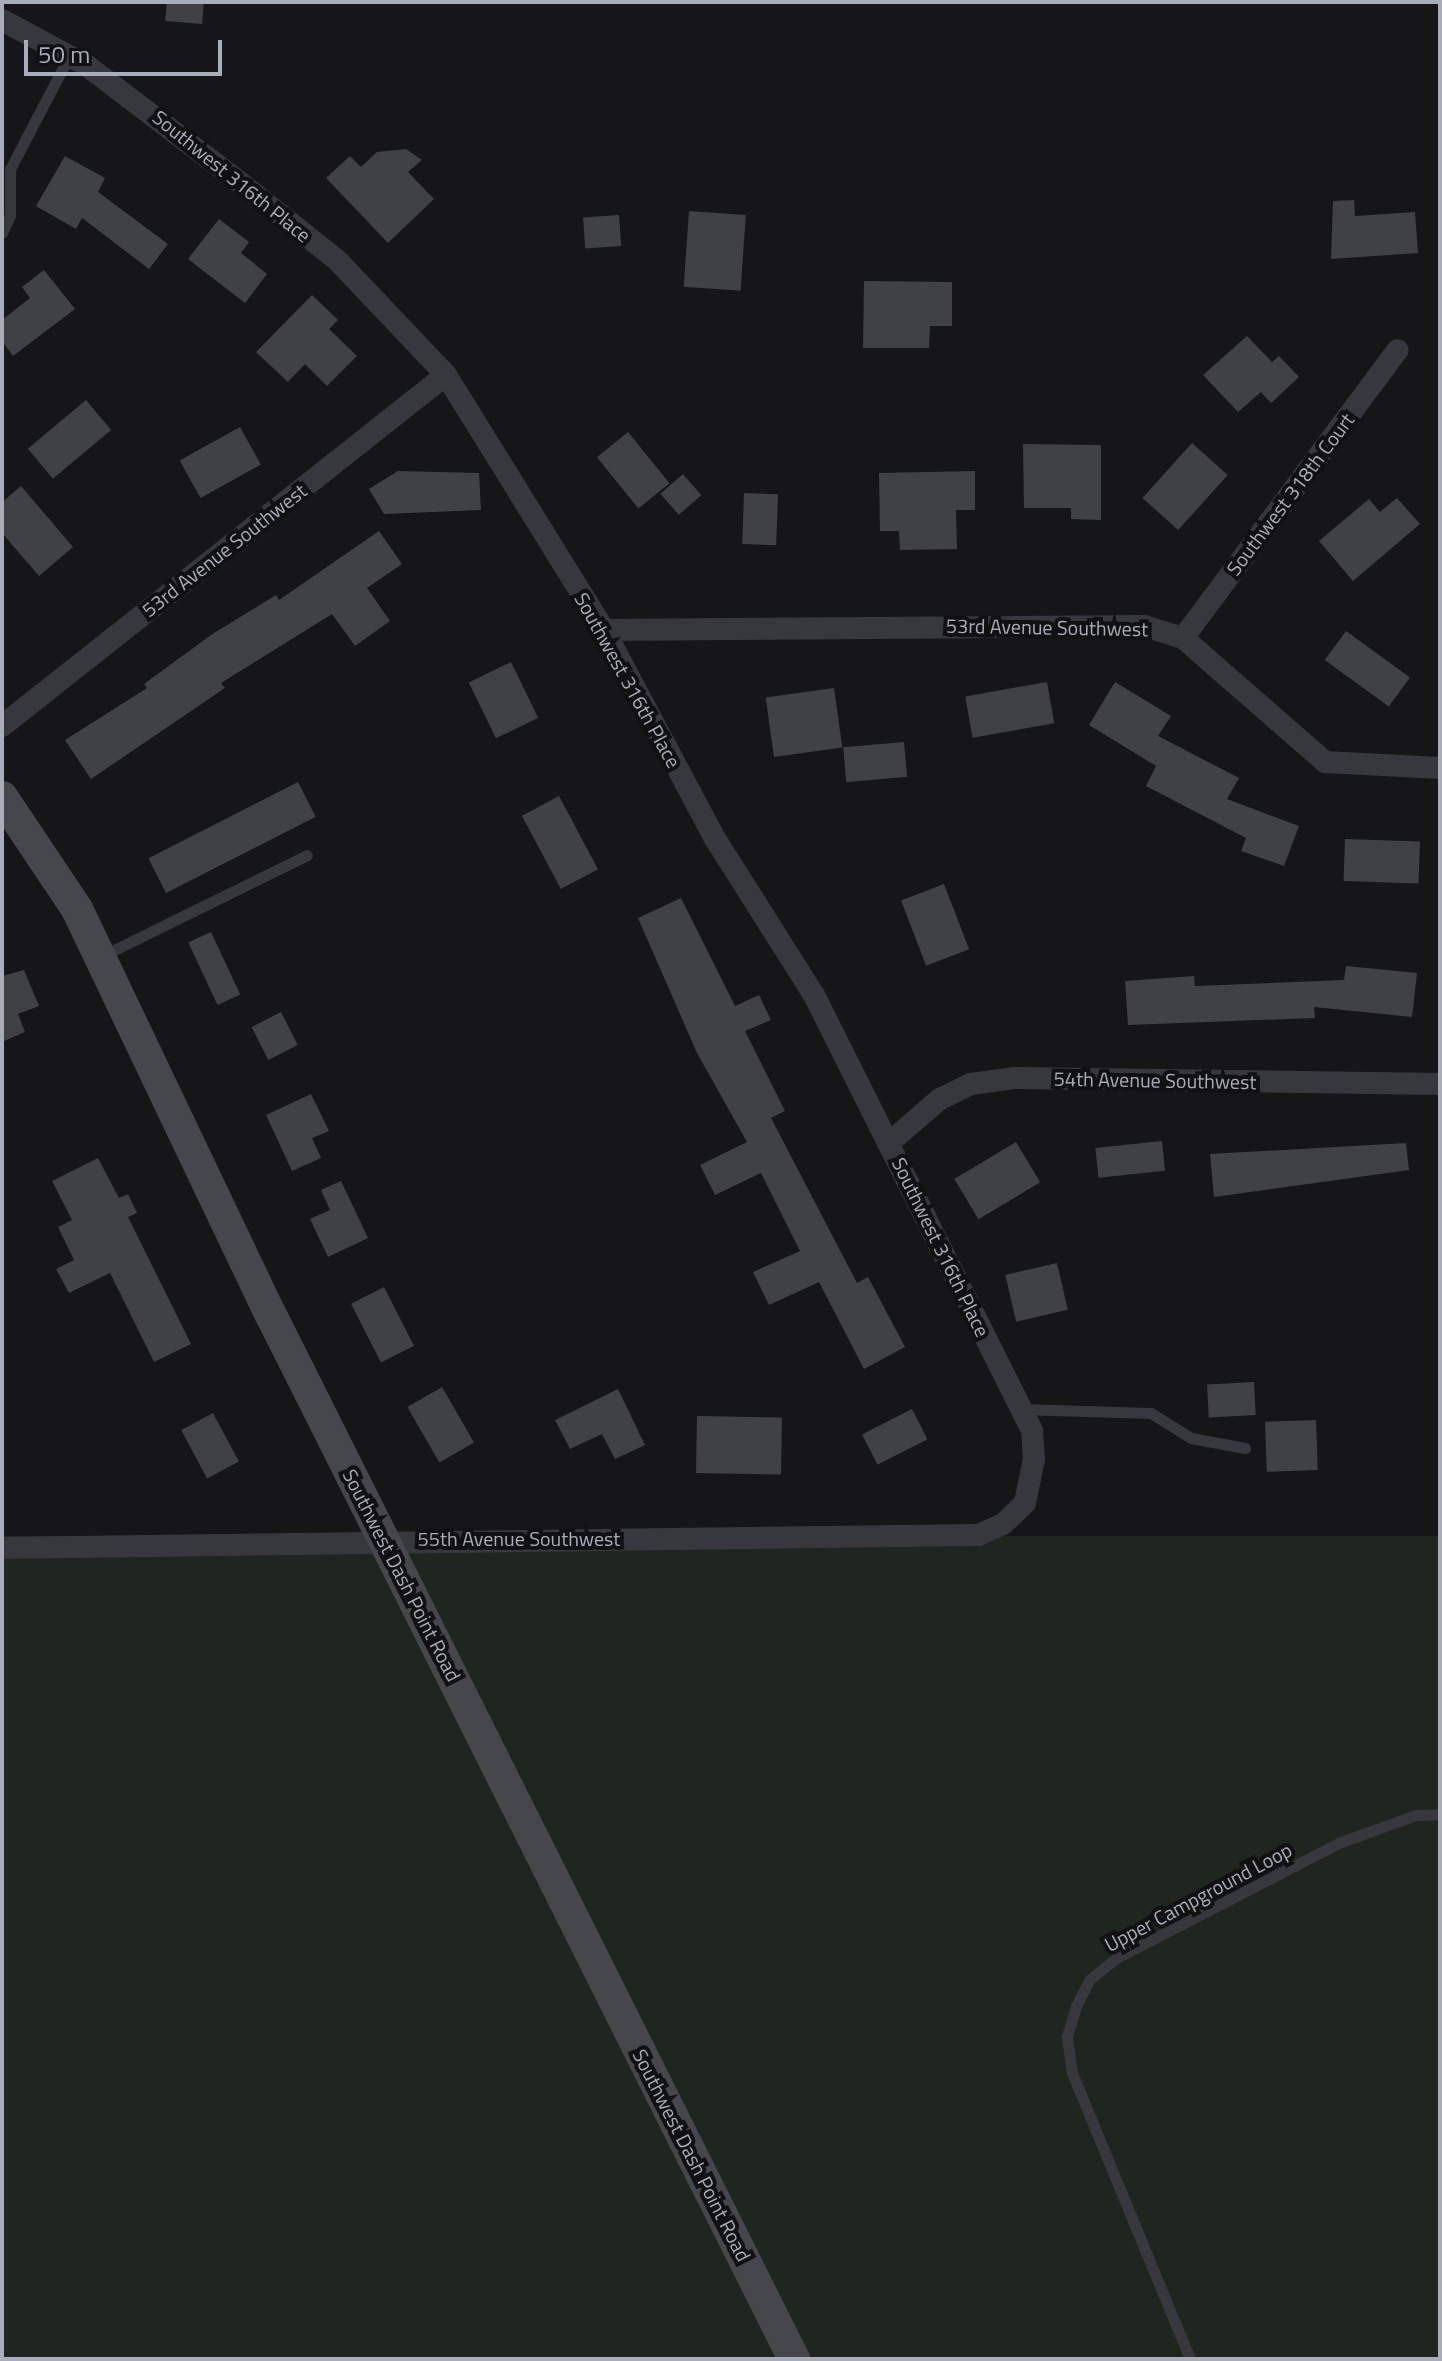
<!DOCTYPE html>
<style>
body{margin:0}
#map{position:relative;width:1442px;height:2361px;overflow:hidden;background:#161618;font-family:"Titillium Web",sans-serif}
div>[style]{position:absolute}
.green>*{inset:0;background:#1e261f;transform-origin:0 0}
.building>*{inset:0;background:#404145;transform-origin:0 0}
.lane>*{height:11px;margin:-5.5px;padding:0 5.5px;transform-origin:5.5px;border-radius:5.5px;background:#37383d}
.street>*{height:22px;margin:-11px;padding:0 11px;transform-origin:11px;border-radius:11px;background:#37383d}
.secondary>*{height:32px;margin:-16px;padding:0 16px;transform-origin:16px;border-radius:16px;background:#45474d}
span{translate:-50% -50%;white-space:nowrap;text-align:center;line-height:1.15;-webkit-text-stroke:8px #111113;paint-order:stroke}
.street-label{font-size:20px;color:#a8adb8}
.frame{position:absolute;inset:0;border:4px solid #a8adb8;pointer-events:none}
.scale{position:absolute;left:24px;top:40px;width:198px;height:36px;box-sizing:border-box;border:4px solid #a8adb8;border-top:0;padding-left:10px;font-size:24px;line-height:28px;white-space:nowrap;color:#a8adb8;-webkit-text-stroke:6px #111113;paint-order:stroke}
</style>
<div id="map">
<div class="green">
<i style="left:2px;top:1536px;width:1438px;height:823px"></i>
</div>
<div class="building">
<i style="clip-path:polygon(167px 2px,204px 2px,202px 24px,165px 21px)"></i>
<i style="clip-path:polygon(406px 149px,422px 160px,408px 172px,434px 199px,388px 243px,326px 178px,350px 156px,361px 167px,377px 152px)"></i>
<i style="clip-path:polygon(65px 156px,105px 178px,98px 192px,168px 244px,149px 269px,82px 218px,76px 229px,36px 206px)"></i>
<i style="clip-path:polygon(1354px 200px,1355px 216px,1415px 212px,1418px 253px,1331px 259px,1333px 201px)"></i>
<i style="left:689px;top:211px;width:57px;height:76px;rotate:4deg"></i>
<i style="left:619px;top:215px;width:31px;height:36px;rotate:86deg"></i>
<i style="clip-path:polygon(219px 219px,249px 242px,241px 253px,267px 274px,245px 303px,188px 259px)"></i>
<i style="clip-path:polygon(44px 270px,75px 309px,13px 356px,2px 341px,2px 320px,30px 298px,22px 287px)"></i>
<i style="clip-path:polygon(864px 281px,952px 282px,952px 326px,930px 326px,929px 348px,863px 348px)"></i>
<i style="clip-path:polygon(312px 295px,338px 320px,329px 329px,357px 356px,327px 386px,305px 364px,288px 382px,256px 352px)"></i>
<i style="clip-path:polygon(1247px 336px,1272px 362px,1279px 356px,1299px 377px,1271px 403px,1261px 392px,1238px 412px,1203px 375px)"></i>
<i style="left:86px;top:400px;width:39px;height:76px;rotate:50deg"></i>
<i style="left:240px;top:427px;width:43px;height:69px;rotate:61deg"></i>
<i style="left:628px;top:432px;width:66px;height:40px;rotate:51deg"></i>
<i style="left:1192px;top:443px;width:48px;height:74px;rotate:42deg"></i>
<i style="clip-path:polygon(1023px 444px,1101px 445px,1101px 520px,1071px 519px,1071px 508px,1024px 508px)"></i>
<i style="clip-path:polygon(398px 471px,479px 473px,481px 510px,384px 514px,369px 489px)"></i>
<i style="clip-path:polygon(975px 471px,975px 510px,956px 510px,957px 549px,900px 550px,899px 531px,880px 531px,879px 473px)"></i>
<i style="left:683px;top:474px;width:28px;height:30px;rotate:49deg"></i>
<i style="clip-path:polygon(21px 486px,73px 547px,39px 576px,2px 533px,2px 502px)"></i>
<i style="left:744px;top:493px;width:34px;height:51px;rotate:2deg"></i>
<i style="clip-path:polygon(1397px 498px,1420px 524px,1353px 581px,1319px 541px,1369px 499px,1380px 512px)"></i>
<i style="clip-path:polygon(379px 531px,402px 564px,367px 588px,390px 621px,355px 646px,332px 614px,221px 683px,225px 688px,91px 779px,65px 740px,147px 688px,144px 684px,211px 635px,276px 595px,279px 600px)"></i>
<i style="left:1346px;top:631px;width:79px;height:36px;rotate:36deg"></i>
<i style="left:511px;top:662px;width:62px;height:47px;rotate:64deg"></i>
<i style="left:1047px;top:682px;width:42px;height:83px;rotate:80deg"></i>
<i style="clip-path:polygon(1115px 682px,1171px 716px,1158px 736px,1239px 778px,1227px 799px,1299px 826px,1284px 866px,1241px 851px,1246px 838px,1146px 786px,1156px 766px,1089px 725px)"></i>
<i style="left:834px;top:688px;width:60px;height:69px;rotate:82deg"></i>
<i style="left:904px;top:742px;width:35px;height:61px;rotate:85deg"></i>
<i style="left:298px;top:782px;width:39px;height:168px;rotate:63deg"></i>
<i style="left:559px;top:796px;width:83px;height:42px;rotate:62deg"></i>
<i style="left:1345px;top:839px;width:75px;height:42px;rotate:2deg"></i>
<i style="left:944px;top:884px;width:70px;height:46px;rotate:69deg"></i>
<i style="clip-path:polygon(681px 898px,735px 1006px,759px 995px,771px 1020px,745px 1031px,785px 1111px,771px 1118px,857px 1283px,868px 1277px,905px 1347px,864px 1369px,819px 1282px,769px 1305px,753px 1272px,800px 1251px,761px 1173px,715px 1195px,700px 1165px,747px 1142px,697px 1053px,638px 918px)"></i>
<i style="left:211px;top:932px;width:69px;height:25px;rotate:65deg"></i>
<i style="clip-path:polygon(1346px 966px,1417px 973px,1412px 1017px,1314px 1007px,1315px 1018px,1128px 1025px,1125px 981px,1194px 976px,1195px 986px,1344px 980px)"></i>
<i style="clip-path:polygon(24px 970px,39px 1006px,18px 1014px,25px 1032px,2px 1042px,2px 976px)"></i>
<i style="left:281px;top:1012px;width:37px;height:33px;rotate:63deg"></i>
<i style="clip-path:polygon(311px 1094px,329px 1131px,312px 1138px,321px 1158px,292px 1171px,266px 1115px)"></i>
<i style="left:1162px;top:1141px;width:30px;height:67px;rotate:84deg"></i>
<i style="left:1016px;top:1142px;width:47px;height:72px;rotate:59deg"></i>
<i style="clip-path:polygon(1406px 1143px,1409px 1170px,1214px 1197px,1210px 1154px)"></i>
<i style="clip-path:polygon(98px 1158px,119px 1198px,128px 1194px,137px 1213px,128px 1217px,191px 1344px,154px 1362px,110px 1273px,69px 1293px,56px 1269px,74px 1260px,58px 1227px,72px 1220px,52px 1181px)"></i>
<i style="clip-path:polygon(341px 1181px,368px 1238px,328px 1257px,310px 1219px,330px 1210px,321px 1190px)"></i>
<i style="left:1057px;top:1263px;width:48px;height:53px;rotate:77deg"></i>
<i style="left:384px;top:1287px;width:66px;height:37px;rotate:63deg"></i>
<i style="left:1254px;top:1382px;width:33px;height:47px;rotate:87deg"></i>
<i style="left:442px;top:1387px;width:64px;height:40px;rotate:60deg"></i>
<i style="clip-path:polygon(618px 1389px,645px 1445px,615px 1459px,602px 1434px,570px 1449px,555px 1420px)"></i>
<i style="left:912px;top:1409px;width:34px;height:56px;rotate:63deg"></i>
<i style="left:213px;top:1413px;width:55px;height:36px;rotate:62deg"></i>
<i style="left:697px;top:1416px;width:85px;height:57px;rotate:1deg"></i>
<i style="left:1316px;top:1420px;width:50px;height:51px;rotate:88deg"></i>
</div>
<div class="lane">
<i style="left:2px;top:233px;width:20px;rotate:-66deg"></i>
<i style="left:10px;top:215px;width:46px;rotate:-90deg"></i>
<i style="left:10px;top:169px;width:127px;rotate:-62.4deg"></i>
<i style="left:104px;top:955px;width:226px;rotate:-26.2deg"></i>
<i style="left:1021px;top:1409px;width:130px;rotate:1.8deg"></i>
<i style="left:1151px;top:1413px;width:47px;rotate:32deg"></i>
<i style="left:1191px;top:1438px;width:55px;rotate:10.5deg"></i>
<i style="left:1190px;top:2359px;width:309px;rotate:-112.4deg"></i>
<i style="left:1072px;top:2073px;width:37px;rotate:-98deg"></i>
<i style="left:1067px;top:2036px;width:31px;rotate:-73deg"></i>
<i style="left:1076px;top:2006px;width:29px;rotate:-63deg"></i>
<i style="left:1089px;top:1980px;width:35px;rotate:-39deg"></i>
<i style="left:1116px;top:1958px;width:253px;rotate:-27.3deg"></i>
<i style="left:1341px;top:1842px;width:80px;rotate:-19.8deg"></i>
<i style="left:1416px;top:1815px;width:24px;rotate:-2deg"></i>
</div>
<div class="street">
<i style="left:2px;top:20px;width:95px;rotate:28.2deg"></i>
<i style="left:86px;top:65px;width:196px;rotate:37.3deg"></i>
<i style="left:242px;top:184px;width:122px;rotate:38.7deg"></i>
<i style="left:337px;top:260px;width:158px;rotate:46.5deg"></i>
<i style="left:446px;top:375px;width:300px;rotate:58.2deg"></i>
<i style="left:604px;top:630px;width:234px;rotate:62deg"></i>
<i style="left:714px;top:837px;width:187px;rotate:57.7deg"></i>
<i style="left:814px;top:995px;width:487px;rotate:63.4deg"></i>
<i style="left:1032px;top:1431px;width:28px;rotate:86deg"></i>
<i style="left:1034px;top:1459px;width:45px;rotate:101.6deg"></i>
<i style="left:1025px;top:1503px;width:30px;rotate:136deg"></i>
<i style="left:1003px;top:1524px;width:27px;rotate:156deg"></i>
<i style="left:978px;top:1535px;width:976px;rotate:179.24deg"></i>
<i style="left:604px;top:630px;width:540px;rotate:-0.42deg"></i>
<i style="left:1144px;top:626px;width:41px;rotate:17.1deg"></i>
<i style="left:1183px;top:638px;width:189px;rotate:41.1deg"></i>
<i style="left:1325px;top:762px;width:115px;rotate:3deg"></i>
<i style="left:1183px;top:638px;width:359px;rotate:-53.3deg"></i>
<i style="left:2px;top:726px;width:566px;rotate:-38.33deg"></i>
<i style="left:890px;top:1142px;width:66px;rotate:-40.7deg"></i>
<i style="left:940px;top:1099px;width:34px;rotate:-26deg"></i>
<i style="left:971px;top:1084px;width:43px;rotate:-7.9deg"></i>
<i style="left:1014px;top:1078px;width:426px;rotate:0.8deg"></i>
</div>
<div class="secondary">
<i style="left:2px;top:797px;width:135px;rotate:56.2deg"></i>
<i style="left:77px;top:909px;width:450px;rotate:64.5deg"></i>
<i style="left:271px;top:1315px;width:1168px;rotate:63.39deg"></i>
</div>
<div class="street-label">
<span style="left:232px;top:176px;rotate:39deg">Southwest 316th Place</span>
<span style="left:1290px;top:494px;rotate:-53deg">Southwest 318th Court</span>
<span style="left:224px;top:550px;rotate:-38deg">53rd Avenue Southwest</span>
<span style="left:1047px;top:627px;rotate:1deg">53rd Avenue Southwest</span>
<span style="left:628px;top:680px;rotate:61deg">Southwest 316th Place</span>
<span style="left:1155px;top:1080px;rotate:1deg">54th Avenue Southwest</span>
<span style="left:941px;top:1247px;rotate:64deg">Southwest 316th Place</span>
<span style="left:519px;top:1538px">55th Avenue Southwest</span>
<span style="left:402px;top:1575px;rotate:63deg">Southwest Dash Point Road</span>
<span style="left:1198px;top:1897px;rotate:-28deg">Upper Campground Loop</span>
<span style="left:692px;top:2155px;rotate:63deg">Southwest Dash Point Road</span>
</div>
<div class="frame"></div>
<div class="scale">50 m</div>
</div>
